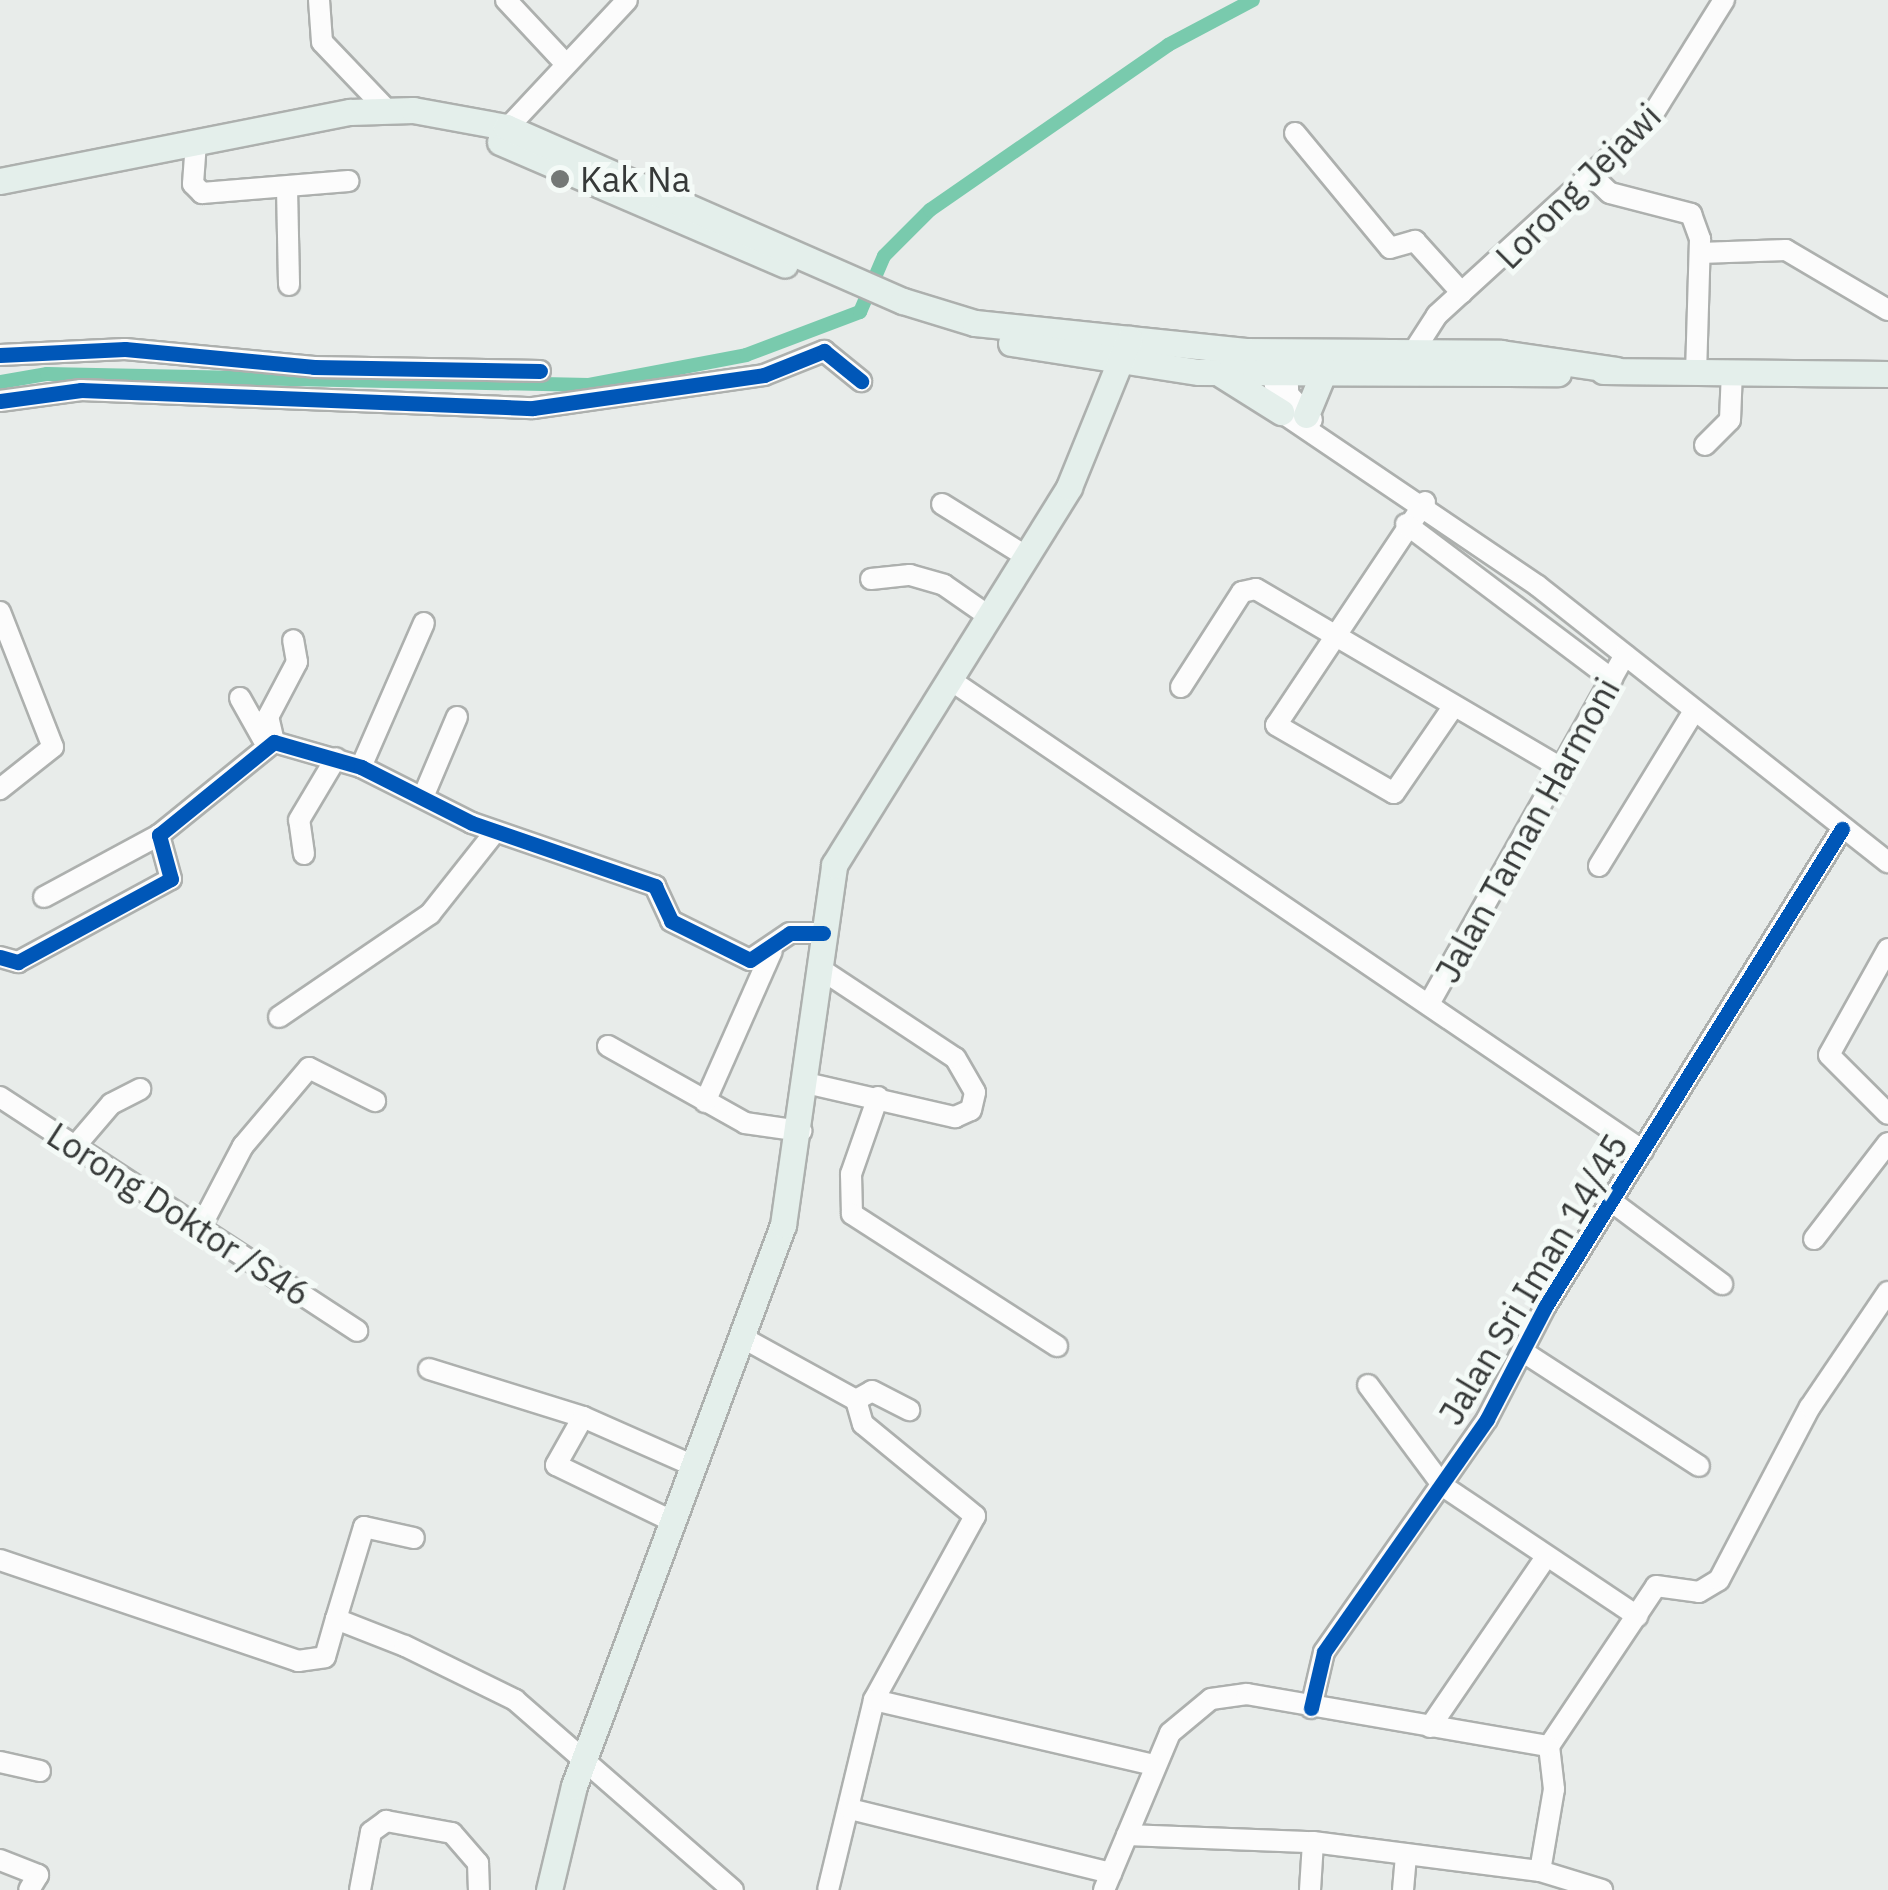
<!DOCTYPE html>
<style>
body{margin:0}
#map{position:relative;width:1888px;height:1890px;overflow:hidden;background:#e8ecea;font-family:"IBM Plex Sans",sans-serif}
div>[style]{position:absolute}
.canal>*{height:14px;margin:-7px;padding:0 7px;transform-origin:7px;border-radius:7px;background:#79caad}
.roads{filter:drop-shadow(2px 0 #adb0ae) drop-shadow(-2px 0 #adb0ae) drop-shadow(0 2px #adb0ae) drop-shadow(0 -2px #adb0ae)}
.minor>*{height:20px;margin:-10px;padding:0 10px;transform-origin:10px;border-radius:10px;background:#fcfcfc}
.major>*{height:25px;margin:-12.5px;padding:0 12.5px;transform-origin:12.5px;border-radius:12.5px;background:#e4efeb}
.cycleway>*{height:15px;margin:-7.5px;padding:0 7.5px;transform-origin:7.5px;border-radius:7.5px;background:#0057b8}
.dots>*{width:28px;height:28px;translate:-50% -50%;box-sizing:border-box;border:5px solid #f4faf7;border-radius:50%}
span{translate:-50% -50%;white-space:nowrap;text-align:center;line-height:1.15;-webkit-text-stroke:10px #f4faf7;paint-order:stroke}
.poi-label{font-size:35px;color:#363938}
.left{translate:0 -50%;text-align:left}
.street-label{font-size:35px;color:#363938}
</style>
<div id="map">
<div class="canal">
<i style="left:0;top:382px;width:48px;rotate:-9.7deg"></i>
<i style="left:47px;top:374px;width:542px;rotate:1.16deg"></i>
<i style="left:589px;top:385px;width:160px;rotate:-10.8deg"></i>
<i style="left:746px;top:355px;width:122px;rotate:-20.7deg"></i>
<i style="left:860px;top:312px;width:61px;rotate:-66.8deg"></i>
<i style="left:884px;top:256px;width:65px;rotate:-45deg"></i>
<i style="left:930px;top:210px;width:290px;rotate:-34.7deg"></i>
<i style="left:1168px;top:45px;width:96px;rotate:-27.9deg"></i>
</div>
<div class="roads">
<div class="minor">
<i style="left:319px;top:0;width:42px;rotate:85.9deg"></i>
<i style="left:322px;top:42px;width:93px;rotate:46.3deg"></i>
<i style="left:506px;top:0;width:83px;rotate:46.9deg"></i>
<i style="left:1295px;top:133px;width:149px;rotate:50.4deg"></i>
<i style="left:1390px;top:248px;width:26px;rotate:-16deg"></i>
<i style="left:1415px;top:241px;width:70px;rotate:47.9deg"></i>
<i style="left:499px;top:137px;width:187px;rotate:-46.9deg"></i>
<i style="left:196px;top:142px;width:42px;rotate:94.1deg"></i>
<i style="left:193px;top:184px;width:13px;rotate:45deg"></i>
<i style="left:202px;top:193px;width:147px;rotate:-4.7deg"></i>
<i style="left:1588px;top:172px;width:30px;rotate:44deg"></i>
<i style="left:1610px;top:193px;width:84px;rotate:14.5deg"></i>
<i style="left:1691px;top:214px;width:27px;rotate:70deg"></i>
<i style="left:1700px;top:239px;width:131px;rotate:91.7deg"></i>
<i style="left:287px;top:188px;width:97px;rotate:88.8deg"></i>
<i style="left:1700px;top:253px;width:86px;rotate:-2deg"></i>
<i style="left:1786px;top:250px;width:118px;rotate:30.5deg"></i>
<i style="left:1412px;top:354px;width:46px;rotate:-57.3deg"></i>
<i style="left:1437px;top:315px;width:286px;rotate:-42.4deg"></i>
<i style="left:1648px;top:122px;width:144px;rotate:-58.1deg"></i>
<i style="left:0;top:355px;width:125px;rotate:-2.7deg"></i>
<i style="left:125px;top:349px;width:190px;rotate:5.4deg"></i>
<i style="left:314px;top:367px;width:226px;rotate:1deg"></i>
<i style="left:1269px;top:359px;width:54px;rotate:77.2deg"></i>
<i style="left:1281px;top:412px;width:310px;rotate:34.1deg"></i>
<i style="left:1538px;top:586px;width:446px;rotate:38.3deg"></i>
<i style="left:1287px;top:359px;width:35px;rotate:88deg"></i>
<i style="left:1288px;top:394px;width:35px;rotate:47deg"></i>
<i style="left:0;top:401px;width:82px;rotate:-7.7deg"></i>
<i style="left:81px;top:390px;width:452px;rotate:2.3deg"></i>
<i style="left:533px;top:408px;width:233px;rotate:-8.1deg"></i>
<i style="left:764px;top:375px;width:65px;rotate:-21.8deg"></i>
<i style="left:824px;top:351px;width:48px;rotate:39deg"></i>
<i style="left:1705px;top:445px;width:35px;rotate:-45deg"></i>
<i style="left:1730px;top:420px;width:49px;rotate:-87.7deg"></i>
<i style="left:1425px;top:502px;width:268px;rotate:123.7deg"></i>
<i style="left:1276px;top:725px;width:136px;rotate:30deg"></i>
<i style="left:1394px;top:793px;width:101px;rotate:-55.5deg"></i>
<i style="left:942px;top:504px;width:97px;rotate:31.9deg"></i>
<i style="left:1406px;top:524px;width:258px;rotate:37deg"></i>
<i style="left:871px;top:579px;width:39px;rotate:-6deg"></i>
<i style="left:910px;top:575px;width:35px;rotate:16deg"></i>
<i style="left:944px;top:585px;width:56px;rotate:34.8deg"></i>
<i style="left:0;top:612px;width:145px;rotate:68.6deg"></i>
<i style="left:53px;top:747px;width:68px;rotate:141.6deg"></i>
<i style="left:949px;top:679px;width:839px;rotate:34.22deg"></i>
<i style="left:1181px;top:687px;width:113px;rotate:-57.3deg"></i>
<i style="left:1242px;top:592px;width:14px;rotate:-12deg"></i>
<i style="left:1256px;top:589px;width:354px;rotate:30.4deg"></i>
<i style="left:240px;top:698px;width:47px;rotate:60.7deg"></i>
<i style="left:274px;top:742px;width:26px;rotate:-103deg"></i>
<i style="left:268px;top:717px;width:62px;rotate:-62.2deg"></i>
<i style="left:297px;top:662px;width:22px;rotate:-100deg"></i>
<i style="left:361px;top:767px;width:157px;rotate:-66.4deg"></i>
<i style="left:423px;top:797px;width:87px;rotate:-67deg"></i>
<i style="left:304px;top:854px;width:34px;rotate:-98deg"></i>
<i style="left:299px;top:820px;width:72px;rotate:-59.2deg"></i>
<i style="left:1599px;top:866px;width:178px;rotate:-58.5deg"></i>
<i style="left:44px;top:897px;width:131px;rotate:-28.3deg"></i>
<i style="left:1888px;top:949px;width:121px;rotate:119.1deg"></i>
<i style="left:1829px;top:1055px;width:83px;rotate:45deg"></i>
<i style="left:0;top:957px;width:19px;rotate:16deg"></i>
<i style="left:18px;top:962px;width:174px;rotate:-28.5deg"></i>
<i style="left:171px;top:879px;width:46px;rotate:-105.3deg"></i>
<i style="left:159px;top:835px;width:148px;rotate:-39deg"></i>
<i style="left:274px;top:742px;width:91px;rotate:16deg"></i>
<i style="left:361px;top:767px;width:124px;rotate:26.8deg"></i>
<i style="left:472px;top:823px;width:194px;rotate:19deg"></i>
<i style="left:655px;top:886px;width:38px;rotate:65deg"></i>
<i style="left:671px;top:921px;width:88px;rotate:26.3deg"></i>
<i style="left:750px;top:960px;width:48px;rotate:-34deg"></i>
<i style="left:790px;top:933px;width:33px"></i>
<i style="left:1429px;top:1004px;width:400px;rotate:-60.7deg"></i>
<i style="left:279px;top:1017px;width:183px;rotate:-34.3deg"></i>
<i style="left:430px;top:914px;width:105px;rotate:-51.6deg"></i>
<i style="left:608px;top:1046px;width:157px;rotate:29.3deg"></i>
<i style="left:745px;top:1123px;width:57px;rotate:8.1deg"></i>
<i style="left:806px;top:1083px;width:153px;rotate:12.9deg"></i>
<i style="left:955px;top:1117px;width:17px;rotate:-24deg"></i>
<i style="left:971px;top:1110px;width:18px;rotate:-77deg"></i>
<i style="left:975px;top:1092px;width:39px;rotate:-120deg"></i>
<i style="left:955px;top:1058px;width:163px;rotate:-146.5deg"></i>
<i style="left:0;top:1097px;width:427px;rotate:33.2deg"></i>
<i style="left:878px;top:1097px;width:82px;rotate:109.3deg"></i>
<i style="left:851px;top:1174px;width:40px;rotate:88.6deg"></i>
<i style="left:852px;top:1214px;width:244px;rotate:32.8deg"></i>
<i style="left:705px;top:1102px;width:165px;rotate:-66.1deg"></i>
<i style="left:76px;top:1145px;width:54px;rotate:-49.5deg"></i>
<i style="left:111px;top:1104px;width:33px;rotate:-27deg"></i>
<i style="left:1611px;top:1201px;width:139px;rotate:36.8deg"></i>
<i style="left:199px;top:1230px;width:95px;rotate:-62.4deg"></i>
<i style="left:243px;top:1146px;width:102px;rotate:-49.8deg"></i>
<i style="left:309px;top:1068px;width:74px;rotate:26.6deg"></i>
<i style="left:1814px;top:1239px;width:121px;rotate:-52.4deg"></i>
<i style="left:745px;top:1339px;width:127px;rotate:28.8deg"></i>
<i style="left:856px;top:1400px;width:25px;rotate:74deg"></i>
<i style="left:863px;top:1424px;width:145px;rotate:39.4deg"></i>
<i style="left:975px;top:1516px;width:210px;rotate:118.8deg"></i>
<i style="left:874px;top:1700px;width:195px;rotate:103.6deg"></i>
<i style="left:1522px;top:1351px;width:211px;rotate:33deg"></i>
<i style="left:429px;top:1369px;width:161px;rotate:17.3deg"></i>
<i style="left:1368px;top:1385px;width:126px;rotate:53.4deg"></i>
<i style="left:1443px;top:1486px;width:234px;rotate:33.8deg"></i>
<i style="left:856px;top:1400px;width:18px;rotate:-29deg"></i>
<i style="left:872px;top:1391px;width:42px;rotate:27.2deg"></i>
<i style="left:674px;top:1522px;width:131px;rotate:-154.2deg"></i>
<i style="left:556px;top:1465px;width:55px;rotate:-60.6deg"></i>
<i style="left:583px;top:1417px;width:121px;rotate:23.8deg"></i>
<i style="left:0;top:1560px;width:315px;rotate:18.7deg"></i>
<i style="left:298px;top:1661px;width:27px;rotate:-8deg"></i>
<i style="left:325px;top:1657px;width:40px;rotate:-74deg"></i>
<i style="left:336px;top:1619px;width:74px;rotate:21.4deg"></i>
<i style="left:405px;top:1646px;width:123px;rotate:26.1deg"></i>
<i style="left:515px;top:1700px;width:289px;rotate:41.1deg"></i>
<i style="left:336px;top:1619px;width:96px;rotate:-73.1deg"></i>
<i style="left:364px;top:1527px;width:51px;rotate:12.4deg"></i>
<i style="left:874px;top:1700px;width:286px;rotate:13.1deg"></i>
<i style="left:1311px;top:1708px;width:57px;rotate:-76.9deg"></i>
<i style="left:1324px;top:1652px;width:284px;rotate:-55deg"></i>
<i style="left:1487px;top:1419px;width:126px;rotate:-62.6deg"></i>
<i style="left:1545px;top:1307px;width:563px;rotate:-58.15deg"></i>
<i style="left:1430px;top:1727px;width:206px;rotate:-55.7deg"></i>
<i style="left:0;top:1762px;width:41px;rotate:12.7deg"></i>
<i style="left:850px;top:1809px;width:269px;rotate:13.8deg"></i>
<i style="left:1127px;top:1835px;width:186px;rotate:2.2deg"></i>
<i style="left:1313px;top:1842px;width:229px;rotate:7.3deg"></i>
<i style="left:1540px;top:1871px;width:65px;rotate:17deg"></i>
<i style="left:0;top:1860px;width:41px;rotate:21.5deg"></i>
<i style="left:38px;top:1875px;width:17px;rotate:121deg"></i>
<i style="left:1540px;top:1871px;width:83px;rotate:-80.3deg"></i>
<i style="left:1554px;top:1789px;width:43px;rotate:-96.6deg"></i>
<i style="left:1549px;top:1746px;width:192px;rotate:-56.2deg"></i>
<i style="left:1656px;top:1586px;width:43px;rotate:7.9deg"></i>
<i style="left:1699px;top:1592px;width:23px;rotate:-31deg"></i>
<i style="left:1719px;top:1580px;width:195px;rotate:-62.3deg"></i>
<i style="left:1810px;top:1407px;width:139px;rotate:-55.9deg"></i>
<i style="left:360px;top:1890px;width:59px;rotate:-79.3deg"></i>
<i style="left:371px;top:1832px;width:19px;rotate:-36deg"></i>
<i style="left:386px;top:1821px;width:67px;rotate:10.3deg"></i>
<i style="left:452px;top:1833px;width:40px;rotate:49deg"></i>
<i style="left:478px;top:1863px;width:27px;rotate:88deg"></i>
<i style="left:1104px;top:1890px;width:170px;rotate:-67.2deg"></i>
<i style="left:1170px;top:1733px;width:53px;rotate:-39.7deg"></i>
<i style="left:1211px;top:1699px;width:36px;rotate:-8deg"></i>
<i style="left:1247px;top:1694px;width:306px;rotate:9.8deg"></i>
<i style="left:1310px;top:1890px;width:48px;rotate:-86.4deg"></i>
<i style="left:1403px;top:1890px;width:36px;rotate:-85deg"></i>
</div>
<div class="major">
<i style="left:500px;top:142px;width:310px;rotate:23.3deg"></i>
<i style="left:0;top:181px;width:357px;rotate:-11.2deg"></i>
<i style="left:350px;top:112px;width:63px;rotate:-1.8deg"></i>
<i style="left:413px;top:110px;width:95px;rotate:10.4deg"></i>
<i style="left:506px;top:127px;width:433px;rotate:23.7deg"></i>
<i style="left:903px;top:301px;width:75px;rotate:17deg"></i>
<i style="left:975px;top:323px;width:272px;rotate:5.9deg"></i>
<i style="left:1246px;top:351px;width:255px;rotate:0.4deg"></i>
<i style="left:1501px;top:353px;width:116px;rotate:8.4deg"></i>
<i style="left:1011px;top:343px;width:190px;rotate:8.8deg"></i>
<i style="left:1199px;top:372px;width:359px;rotate:0.2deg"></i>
<i style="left:1603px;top:371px;width:285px;rotate:0.6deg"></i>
<i style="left:1222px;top:375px;width:70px;rotate:32.1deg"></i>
<i style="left:1306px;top:415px;width:42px;rotate:-67.7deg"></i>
<i style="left:549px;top:1890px;width:107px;rotate:-76.5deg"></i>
<i style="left:574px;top:1786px;width:599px;rotate:-69.57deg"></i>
<i style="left:783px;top:1225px;width:364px;rotate:-81.9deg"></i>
<i style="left:834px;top:865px;width:445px;rotate:-58.1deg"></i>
<i style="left:1069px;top:487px;width:160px;rotate:-67.9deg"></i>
</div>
</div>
<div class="cycleway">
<i style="left:0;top:355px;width:125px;rotate:-2.7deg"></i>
<i style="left:125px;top:349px;width:190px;rotate:5.4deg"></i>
<i style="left:314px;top:367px;width:226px;rotate:1deg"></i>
<i style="left:0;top:401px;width:82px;rotate:-7.7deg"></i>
<i style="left:81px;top:390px;width:452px;rotate:2.3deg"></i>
<i style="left:533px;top:408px;width:233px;rotate:-8.1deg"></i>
<i style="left:764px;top:375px;width:65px;rotate:-21.8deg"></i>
<i style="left:824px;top:351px;width:48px;rotate:39deg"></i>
<i style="left:0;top:957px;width:19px;rotate:16deg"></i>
<i style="left:18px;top:962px;width:174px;rotate:-28.5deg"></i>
<i style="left:171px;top:879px;width:46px;rotate:-105.3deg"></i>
<i style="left:159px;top:835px;width:148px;rotate:-39deg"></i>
<i style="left:274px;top:742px;width:91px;rotate:16deg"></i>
<i style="left:361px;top:767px;width:124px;rotate:26.8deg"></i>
<i style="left:472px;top:823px;width:194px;rotate:19deg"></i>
<i style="left:655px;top:886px;width:38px;rotate:65deg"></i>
<i style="left:671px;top:921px;width:88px;rotate:26.3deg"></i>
<i style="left:750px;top:960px;width:48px;rotate:-34deg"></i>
<i style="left:790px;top:933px;width:33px"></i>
<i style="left:1311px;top:1708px;width:57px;rotate:-76.9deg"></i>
<i style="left:1324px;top:1652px;width:284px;rotate:-55deg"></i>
<i style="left:1487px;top:1419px;width:126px;rotate:-62.6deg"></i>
<i style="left:1545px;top:1307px;width:563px;rotate:-58.15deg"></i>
</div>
<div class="dots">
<i style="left:560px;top:179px;background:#747876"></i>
</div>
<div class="poi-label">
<span class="left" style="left:580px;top:179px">Kak Na</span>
</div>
<div class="street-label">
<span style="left:1578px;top:186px;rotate:-45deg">Lorong Jejawi</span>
<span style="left:1527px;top:830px;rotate:-61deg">Jalan Taman Harmoni</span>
<span style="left:179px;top:1214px;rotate:33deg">Lorong Doktor /S46</span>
<span style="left:1533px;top:1279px;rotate:-59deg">Jalan Sri Iman 14/45</span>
</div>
</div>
